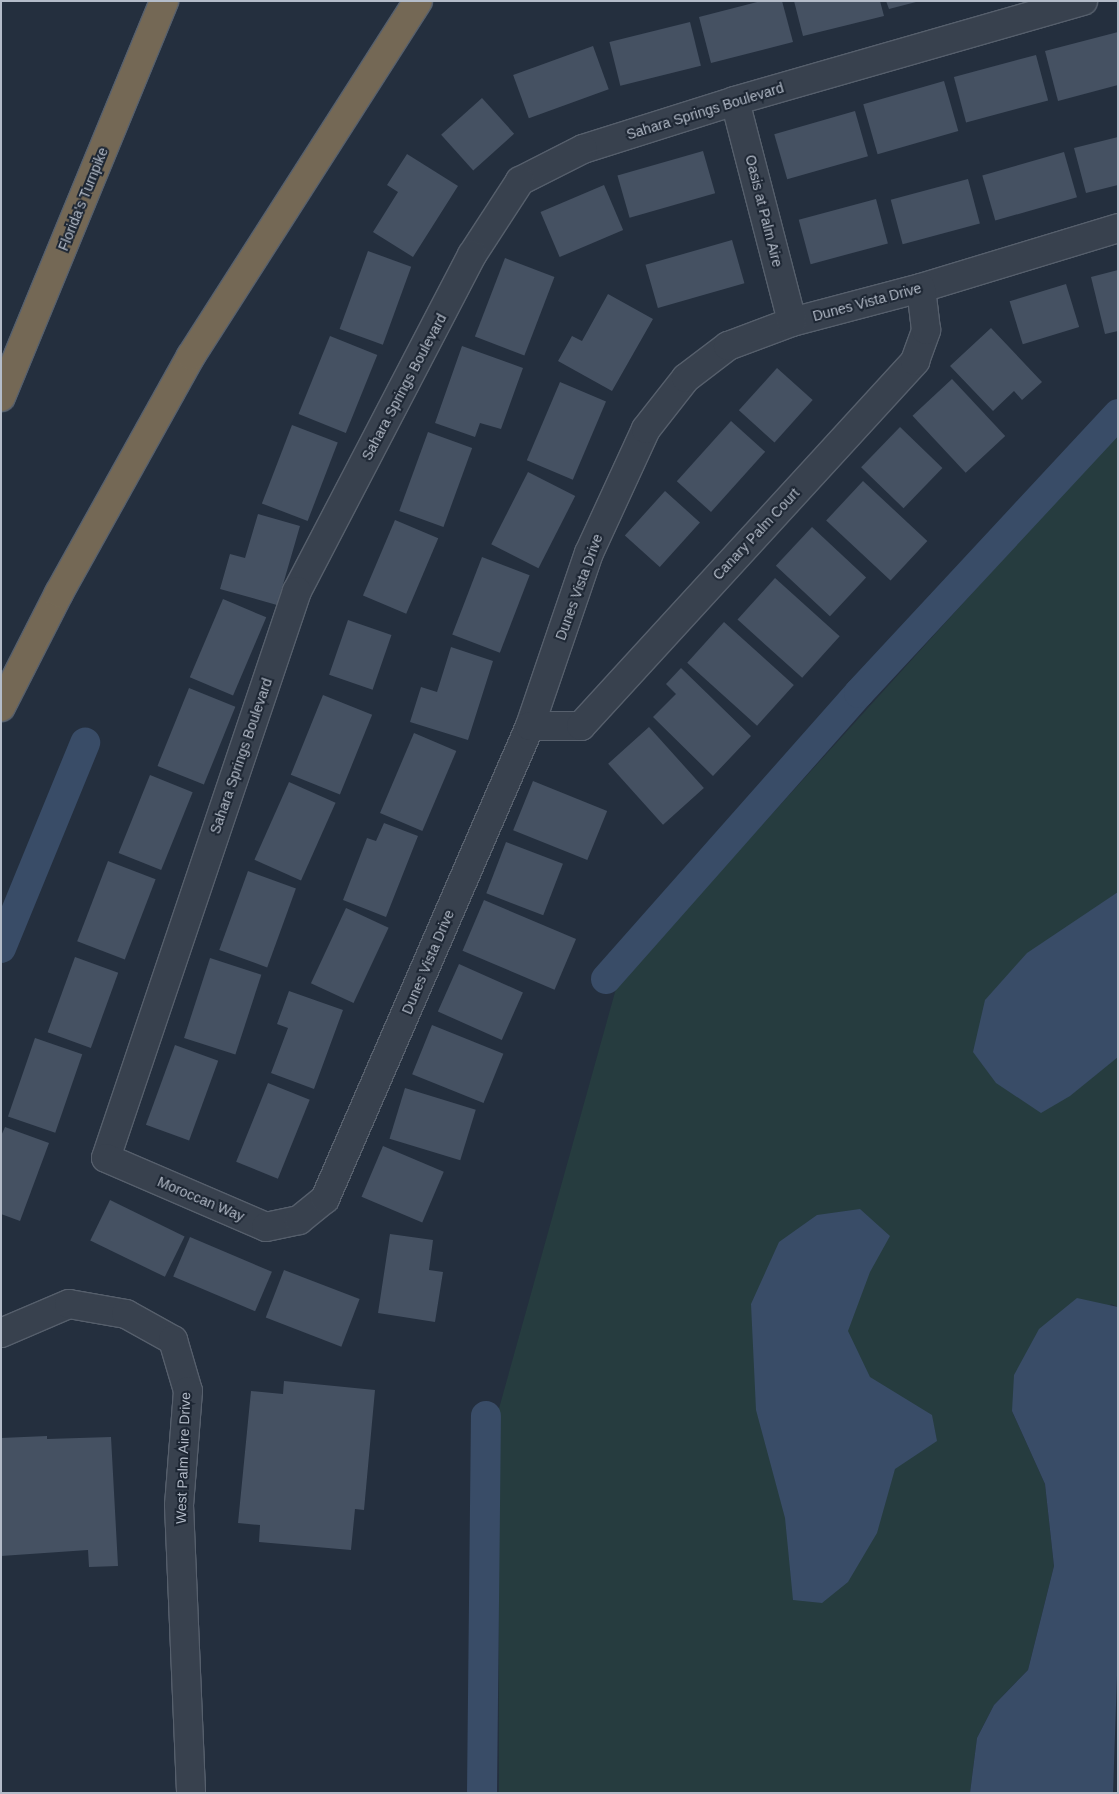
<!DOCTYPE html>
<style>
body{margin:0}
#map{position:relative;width:1119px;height:1794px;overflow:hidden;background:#242f3e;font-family:Arial,sans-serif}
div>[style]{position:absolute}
.green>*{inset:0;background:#263c3f}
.water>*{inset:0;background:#394c67}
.canal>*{height:30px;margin:-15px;padding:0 15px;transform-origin:15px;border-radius:15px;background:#394c67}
.building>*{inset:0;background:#455162;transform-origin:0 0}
.roads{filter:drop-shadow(1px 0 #565f6c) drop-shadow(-1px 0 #565f6c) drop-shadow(0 1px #565f6c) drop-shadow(0 -1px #565f6c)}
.minor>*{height:28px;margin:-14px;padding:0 14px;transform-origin:14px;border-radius:14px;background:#38414e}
.highway>*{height:28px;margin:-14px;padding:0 14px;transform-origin:14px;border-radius:14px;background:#746855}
span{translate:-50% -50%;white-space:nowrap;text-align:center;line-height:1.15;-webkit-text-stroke:4px #1d2633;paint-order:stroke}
.street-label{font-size:14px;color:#b4bcc9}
.frame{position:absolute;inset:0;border:2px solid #b4bcc9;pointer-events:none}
</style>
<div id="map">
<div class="green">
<i style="clip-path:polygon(1118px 432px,1118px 1307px,1111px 1304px,1012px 1411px,1045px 1484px,1054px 1566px,1028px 1670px,994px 1705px,977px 1738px,970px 1793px,499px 1793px,498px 1412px,617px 985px)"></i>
</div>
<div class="water">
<i style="clip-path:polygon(1118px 892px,1118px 1057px,1070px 1096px,1041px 1113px,996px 1083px,973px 1052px,985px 1000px,1027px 953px)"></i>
<i style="clip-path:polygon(860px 1209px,890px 1236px,870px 1272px,848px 1331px,870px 1377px,932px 1415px,937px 1441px,895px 1469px,877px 1533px,848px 1582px,822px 1603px,793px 1600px,785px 1518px,756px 1410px,751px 1304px,779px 1242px,817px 1215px)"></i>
<i style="clip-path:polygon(1077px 1298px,1118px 1307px,1118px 1646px,1113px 1793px,970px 1793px,977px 1738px,994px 1705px,1028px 1670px,1054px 1566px,1045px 1484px,1012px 1411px,1014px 1375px,1039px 1329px)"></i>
</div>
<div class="canal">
<i style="left:1px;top:948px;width:222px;rotate:-67.7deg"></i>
<i style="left:606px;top:979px;width:382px;rotate:-48.5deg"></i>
<i style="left:859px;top:693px;width:381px;rotate:-47.1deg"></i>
<i style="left:482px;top:1793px;width:377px;rotate:-89.4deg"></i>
</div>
<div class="building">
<i style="clip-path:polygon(761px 1px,782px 1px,793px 42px,711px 63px,699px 17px)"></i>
<i style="clip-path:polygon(794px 1px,880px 1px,884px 16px,803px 36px)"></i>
<i style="clip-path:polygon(886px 1px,916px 1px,916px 2px,889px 9px)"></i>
<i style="left:690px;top:22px;width:45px;height:83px;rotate:76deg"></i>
<i style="clip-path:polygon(1118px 32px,1118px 85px,1058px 101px,1045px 51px)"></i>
<i style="left:593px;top:46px;width:46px;height:85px;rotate:70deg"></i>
<i style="left:1036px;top:55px;width:47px;height:85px;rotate:75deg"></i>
<i style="left:944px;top:81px;width:52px;height:84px;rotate:74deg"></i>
<i style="left:482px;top:98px;width:48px;height:55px;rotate:48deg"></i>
<i style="left:855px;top:111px;width:47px;height:84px;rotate:74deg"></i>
<i style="clip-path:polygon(1118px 137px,1118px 185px,1086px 193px,1074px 148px)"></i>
<i style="left:703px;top:151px;width:44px;height:89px;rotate:74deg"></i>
<i style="left:1064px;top:152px;width:47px;height:85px;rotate:74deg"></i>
<i style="clip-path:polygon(407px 154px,458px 186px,413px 257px,373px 232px,398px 192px,387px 185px)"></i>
<i style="left:968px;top:179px;width:46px;height:80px;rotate:75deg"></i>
<i style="left:604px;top:185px;width:49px;height:69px;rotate:67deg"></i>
<i style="left:876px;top:199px;width:46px;height:80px;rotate:75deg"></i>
<i style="left:732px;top:240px;width:45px;height:90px;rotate:74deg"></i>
<i style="left:368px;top:251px;width:46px;height:83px;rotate:20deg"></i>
<i style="left:505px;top:258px;width:53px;height:84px;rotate:21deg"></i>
<i style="clip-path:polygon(1118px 270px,1118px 331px,1105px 334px,1091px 277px)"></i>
<i style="left:1066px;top:284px;width:45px;height:59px;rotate:73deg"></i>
<i style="clip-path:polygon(608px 294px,653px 319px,612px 391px,558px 361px,572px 336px,582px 341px)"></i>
<i style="clip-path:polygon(991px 328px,1042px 382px,1022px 400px,1014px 391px,993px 411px,950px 366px)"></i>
<i style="left:330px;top:336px;width:51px;height:84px;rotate:22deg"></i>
<i style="clip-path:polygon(462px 346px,523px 368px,501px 429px,480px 423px,475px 437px,435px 423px)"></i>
<i style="left:777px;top:368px;width:48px;height:57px;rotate:42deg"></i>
<i style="left:952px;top:379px;width:78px;height:54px;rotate:47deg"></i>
<i style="left:560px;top:382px;width:50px;height:85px;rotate:23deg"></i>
<i style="left:731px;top:421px;width:46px;height:81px;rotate:42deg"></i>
<i style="left:292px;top:425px;width:49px;height:84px;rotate:21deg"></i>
<i style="left:900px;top:427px;width:59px;height:56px;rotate:44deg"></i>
<i style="left:428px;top:432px;width:47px;height:84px;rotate:20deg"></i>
<i style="left:528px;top:472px;width:53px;height:81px;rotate:27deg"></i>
<i style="left:863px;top:481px;width:88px;height:54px;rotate:43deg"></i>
<i style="left:665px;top:491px;width:47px;height:60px;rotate:42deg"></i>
<i style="clip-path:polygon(258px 514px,300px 526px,277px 605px,220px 589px,230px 554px,245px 558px)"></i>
<i style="left:395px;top:520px;width:47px;height:82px;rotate:23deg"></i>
<i style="left:812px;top:527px;width:74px;height:53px;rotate:43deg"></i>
<i style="left:482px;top:557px;width:51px;height:83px;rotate:21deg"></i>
<i style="left:775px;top:578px;width:87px;height:56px;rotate:42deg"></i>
<i style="left:223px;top:599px;width:47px;height:85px;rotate:23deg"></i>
<i style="left:348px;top:620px;width:46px;height:58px;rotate:19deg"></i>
<i style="left:724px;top:622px;width:94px;height:55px;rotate:42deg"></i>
<i style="clip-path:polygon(451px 647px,493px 661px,468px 740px,410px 722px,421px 687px,437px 692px)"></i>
<i style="clip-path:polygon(681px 668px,751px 736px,713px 776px,653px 717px,676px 694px,666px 684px)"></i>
<i style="left:189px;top:688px;width:50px;height:84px;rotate:22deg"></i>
<i style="left:323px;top:695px;width:53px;height:86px;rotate:22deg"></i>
<i style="left:649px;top:727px;width:82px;height:55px;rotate:48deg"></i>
<i style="left:414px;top:733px;width:46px;height:87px;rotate:23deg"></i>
<i style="left:150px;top:775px;width:46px;height:84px;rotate:22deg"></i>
<i style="left:533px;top:781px;width:80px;height:53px;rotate:22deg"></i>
<i style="left:289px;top:782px;width:51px;height:85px;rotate:24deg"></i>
<i style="clip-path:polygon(384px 823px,418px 836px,386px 917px,343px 900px,367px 838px,376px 841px)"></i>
<i style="left:506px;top:842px;width:61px;height:55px;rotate:21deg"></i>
<i style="left:108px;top:861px;width:51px;height:86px;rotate:21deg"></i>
<i style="left:248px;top:871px;width:51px;height:84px;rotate:20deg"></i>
<i style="left:484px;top:900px;width:100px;height:55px;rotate:23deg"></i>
<i style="left:346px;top:908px;width:47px;height:83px;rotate:25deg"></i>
<i style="left:75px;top:957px;width:46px;height:80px;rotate:20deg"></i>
<i style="left:210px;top:958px;width:54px;height:84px;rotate:18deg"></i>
<i style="left:459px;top:964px;width:70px;height:52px;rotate:24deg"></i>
<i style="clip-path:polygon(289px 991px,343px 1010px,314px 1089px,271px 1073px,288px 1028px,277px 1024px)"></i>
<i style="left:432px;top:1025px;width:77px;height:53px;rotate:22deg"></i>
<i style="left:35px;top:1038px;width:50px;height:83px;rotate:19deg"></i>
<i style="left:175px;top:1045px;width:46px;height:85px;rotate:20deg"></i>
<i style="left:268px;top:1083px;width:45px;height:85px;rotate:22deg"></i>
<i style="left:405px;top:1088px;width:74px;height:53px;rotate:17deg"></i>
<i style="clip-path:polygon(5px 1127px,49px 1143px,20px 1221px,1px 1214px,1px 1136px)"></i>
<i style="left:383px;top:1146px;width:66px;height:55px;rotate:23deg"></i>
<i style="left:110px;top:1200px;width:83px;height:45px;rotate:26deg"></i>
<i style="clip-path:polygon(390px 1234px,433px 1240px,429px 1270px,443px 1272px,435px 1322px,378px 1313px)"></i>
<i style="left:190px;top:1237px;width:89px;height:43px;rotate:23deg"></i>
<i style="left:284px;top:1270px;width:81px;height:51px;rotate:21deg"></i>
<i style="clip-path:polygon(284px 1381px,375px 1390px,364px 1510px,355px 1509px,351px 1550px,259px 1542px,260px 1525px,238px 1523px,251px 1391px,283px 1394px)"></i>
<i style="clip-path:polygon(47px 1436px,47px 1439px,111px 1437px,118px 1566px,89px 1567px,88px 1550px,1px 1556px,1px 1438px)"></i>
</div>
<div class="roads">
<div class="minor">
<i style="left:1083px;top:1px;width:362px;rotate:164deg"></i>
<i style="left:735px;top:101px;width:159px;rotate:162.5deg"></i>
<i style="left:583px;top:149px;width:71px;rotate:153.1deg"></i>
<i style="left:520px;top:181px;width:88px;rotate:123deg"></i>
<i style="left:472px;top:255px;width:379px;rotate:117.5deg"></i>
<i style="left:297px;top:591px;width:598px;rotate:108.62deg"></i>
<i style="left:106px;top:1158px;width:174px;rotate:23.3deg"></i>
<i style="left:266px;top:1227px;width:34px;rotate:-12deg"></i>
<i style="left:299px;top:1220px;width:33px;rotate:-39deg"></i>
<i style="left:325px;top:1199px;width:516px;rotate:-66.57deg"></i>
<i style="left:530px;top:726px;width:183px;rotate:-71.2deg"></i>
<i style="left:589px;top:553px;width:136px;rotate:-65.3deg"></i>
<i style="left:646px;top:429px;width:65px;rotate:-51.9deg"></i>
<i style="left:686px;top:378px;width:53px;rotate:-37.3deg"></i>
<i style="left:728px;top:346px;width:68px;rotate:-20.6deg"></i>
<i style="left:792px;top:322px;width:133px;rotate:-14.8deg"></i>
<i style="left:921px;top:288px;width:206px;rotate:-16.9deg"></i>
<i style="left:735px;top:101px;width:228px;rotate:75.5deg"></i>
<i style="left:530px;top:726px;width:51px"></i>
<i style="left:581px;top:726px;width:495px;rotate:-47.5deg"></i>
<i style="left:915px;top:361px;width:33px;rotate:-70deg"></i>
<i style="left:926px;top:330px;width:42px;rotate:-96.8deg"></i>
<i style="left:1px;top:1333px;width:74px;rotate:-23.1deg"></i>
<i style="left:69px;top:1304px;width:58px;rotate:10deg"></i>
<i style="left:126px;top:1314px;width:54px;rotate:29deg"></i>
<i style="left:173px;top:1340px;width:53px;rotate:73.6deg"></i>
<i style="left:188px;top:1391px;width:114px;rotate:94.5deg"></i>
<i style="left:179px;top:1505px;width:288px;rotate:87.6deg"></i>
</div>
<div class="highway">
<i style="left:1px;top:397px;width:428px;rotate:-67.6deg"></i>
<i style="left:1px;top:707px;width:128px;rotate:-63deg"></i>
<i style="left:59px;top:593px;width:271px;rotate:-60.9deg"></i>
<i style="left:191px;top:356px;width:421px;rotate:-57.4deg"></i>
</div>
</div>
<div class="street-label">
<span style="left:705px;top:111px;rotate:-17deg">Sahara Springs Boulevard</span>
<span style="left:83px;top:199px;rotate:-68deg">Florida's Turnpike</span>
<span style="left:764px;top:211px;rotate:76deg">Oasis at Palm Aire</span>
<span style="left:867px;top:302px;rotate:-15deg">Dunes Vista Drive</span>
<span style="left:404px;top:387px;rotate:-62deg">Sahara Springs Boulevard</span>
<span style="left:756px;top:534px;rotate:-47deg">Canary Palm Court</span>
<span style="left:579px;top:587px;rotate:-70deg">Dunes Vista Drive</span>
<span style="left:241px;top:756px;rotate:-71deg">Sahara Springs Boulevard</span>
<span style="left:428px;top:962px;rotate:-67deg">Dunes Vista Drive</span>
<span style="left:201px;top:1199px;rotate:23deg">Moroccan Way</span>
<span style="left:183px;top:1458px;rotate:-88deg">West Palm Aire Drive</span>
</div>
<div class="frame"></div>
</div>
